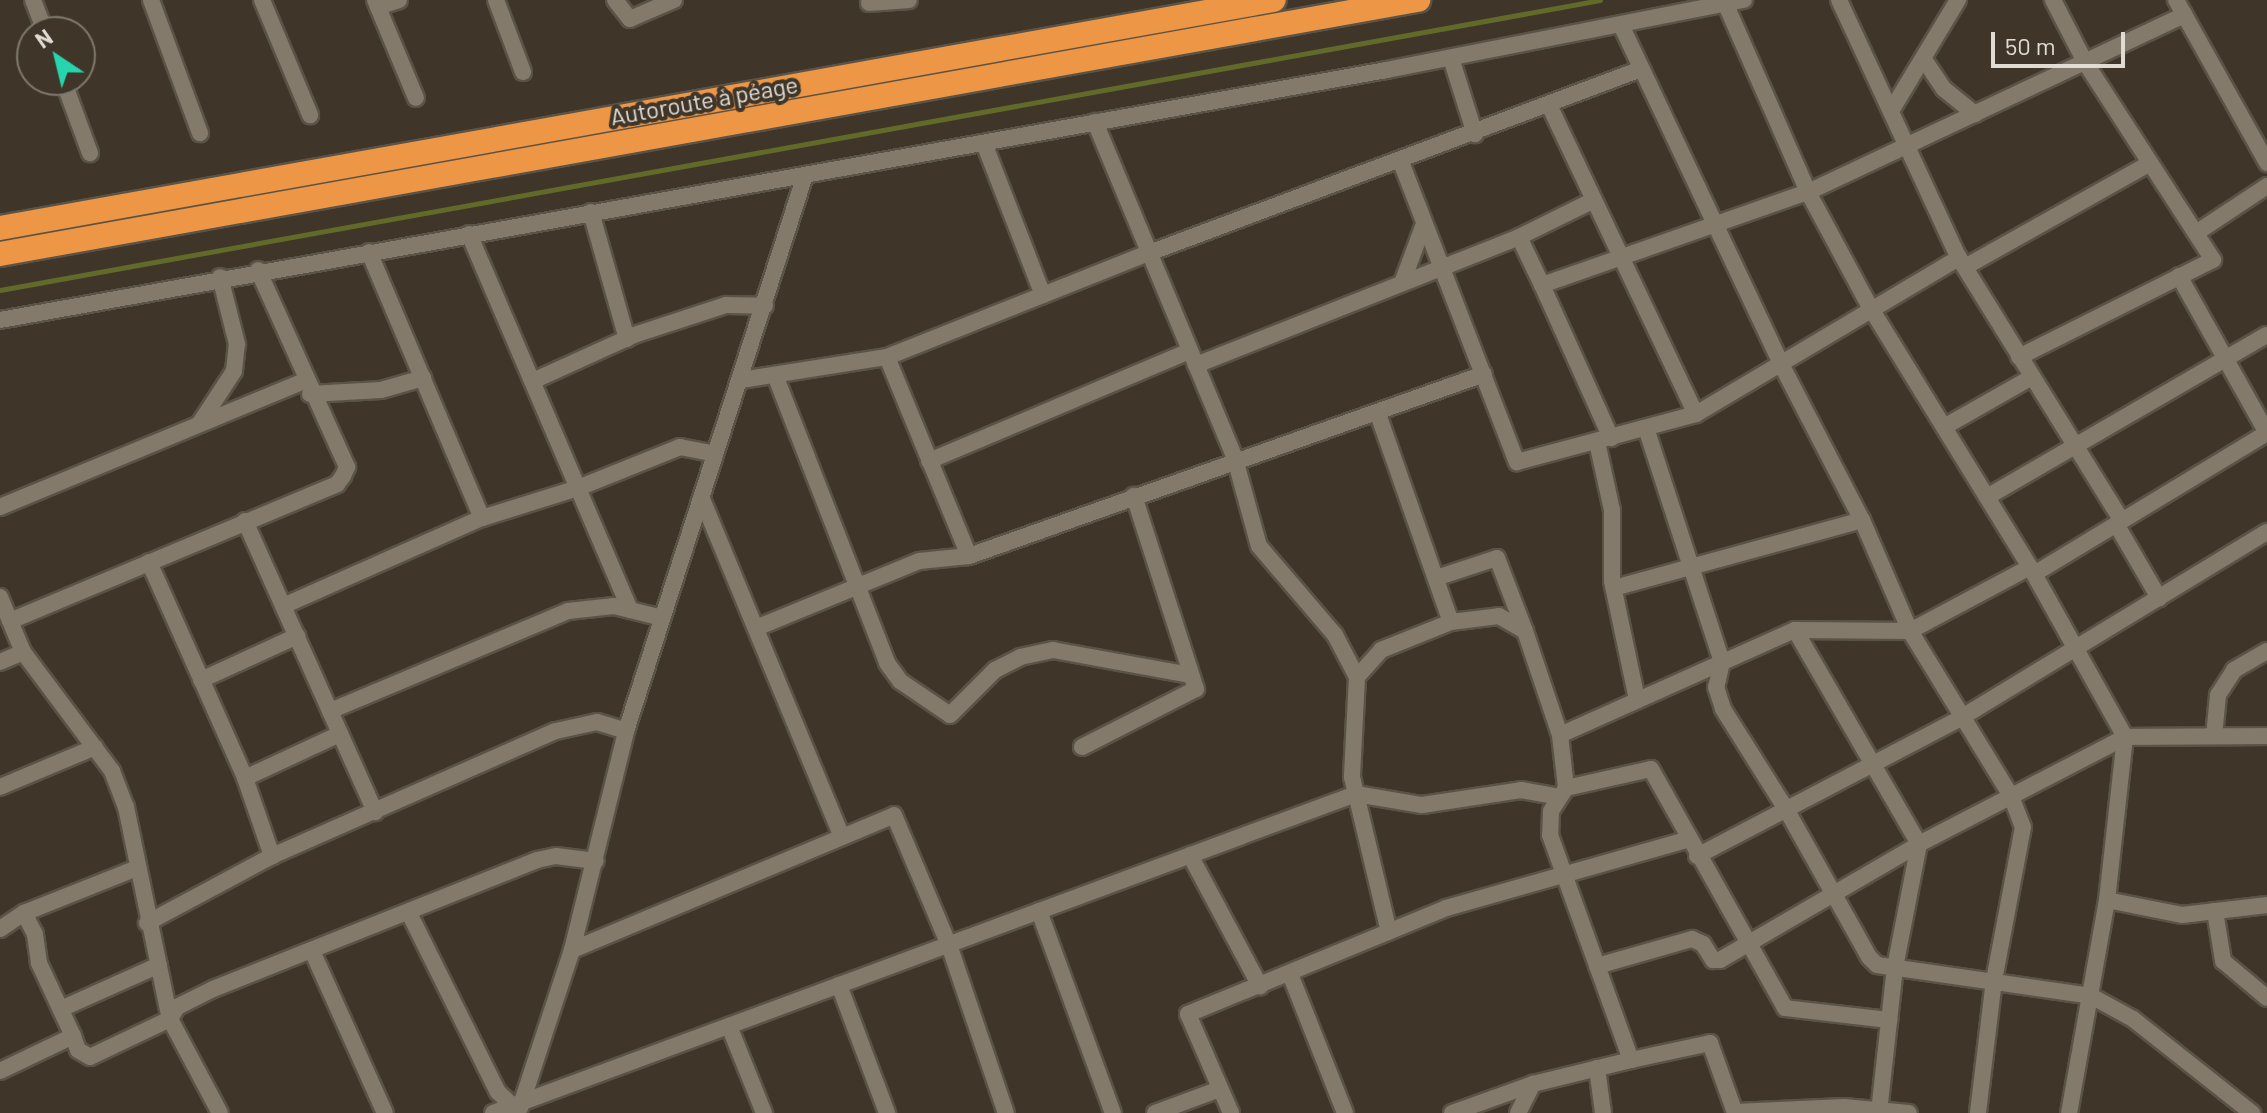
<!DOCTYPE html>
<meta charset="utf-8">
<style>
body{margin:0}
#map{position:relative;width:2267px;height:1113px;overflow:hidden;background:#3f3629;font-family:Barlow,sans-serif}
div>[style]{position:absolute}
.stream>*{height:5px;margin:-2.5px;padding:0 2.5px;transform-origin:2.5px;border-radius:2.5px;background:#616a28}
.roads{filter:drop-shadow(2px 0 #5a5347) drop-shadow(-2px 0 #5a5347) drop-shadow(0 2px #5a5347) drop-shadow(0 -2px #5a5347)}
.street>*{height:16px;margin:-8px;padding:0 8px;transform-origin:8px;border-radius:8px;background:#837a6b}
.highway>*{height:24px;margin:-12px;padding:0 12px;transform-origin:12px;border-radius:12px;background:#ed9646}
span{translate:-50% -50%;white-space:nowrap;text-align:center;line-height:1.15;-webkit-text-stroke:8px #3f3629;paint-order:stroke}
.street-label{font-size:24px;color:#e0dbd3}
.north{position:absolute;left:16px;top:16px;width:80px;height:80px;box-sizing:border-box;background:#3f3629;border:2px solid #7f786d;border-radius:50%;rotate:325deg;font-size:22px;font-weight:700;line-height:32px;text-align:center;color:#e0dbd3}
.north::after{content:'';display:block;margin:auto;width:28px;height:36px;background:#26d5ae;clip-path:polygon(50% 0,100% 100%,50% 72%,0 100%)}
.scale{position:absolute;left:1991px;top:32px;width:134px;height:36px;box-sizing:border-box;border:4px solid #e0dbd3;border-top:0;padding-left:10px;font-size:24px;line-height:28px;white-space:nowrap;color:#e0dbd3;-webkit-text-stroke:6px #3f3629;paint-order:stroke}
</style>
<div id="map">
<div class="stream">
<i style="left:0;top:290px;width:1626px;rotate:-10.27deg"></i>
</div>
<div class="roads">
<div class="street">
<i style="left:33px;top:0;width:34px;rotate:69deg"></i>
<i style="left:151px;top:0;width:142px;rotate:69.8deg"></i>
<i style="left:262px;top:0;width:125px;rotate:67.3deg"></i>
<i style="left:375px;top:0;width:106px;rotate:67.3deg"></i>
<i style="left:496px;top:0;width:77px;rotate:69.4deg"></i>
<i style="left:615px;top:0;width:24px;rotate:52deg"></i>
<i style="left:630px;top:19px;width:48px;rotate:-23.4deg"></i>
<i style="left:1839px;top:0;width:285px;rotate:65.1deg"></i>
<i style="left:1959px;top:258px;width:309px;rotate:58.2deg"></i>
<i style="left:2176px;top:0;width:187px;rotate:60.8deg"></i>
<i style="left:869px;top:3px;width:40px;rotate:-4.3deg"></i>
<i style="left:1726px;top:5px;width:204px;rotate:66.3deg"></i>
<i style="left:1808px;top:192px;width:131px;rotate:61.7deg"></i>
<i style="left:1870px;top:307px;width:313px;rotate:58.4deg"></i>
<i style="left:2034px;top:574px;width:187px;rotate:60.8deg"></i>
<i style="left:2125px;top:737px;width:164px;rotate:96.3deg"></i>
<i style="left:2107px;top:900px;width:216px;rotate:100.1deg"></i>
<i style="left:378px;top:7px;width:22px;rotate:-18deg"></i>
<i style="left:1621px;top:25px;width:375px;rotate:64.7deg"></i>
<i style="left:1781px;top:364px;width:176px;rotate:62.6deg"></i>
<i style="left:1862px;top:520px;width:121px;rotate:66.6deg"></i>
<i style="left:1910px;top:631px;width:193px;rotate:58.5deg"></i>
<i style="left:2011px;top:796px;width:33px;rotate:69deg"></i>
<i style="left:2023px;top:827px;width:156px;rotate:100.7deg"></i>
<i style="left:1994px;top:980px;width:134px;rotate:96.9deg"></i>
<i style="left:1451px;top:58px;width:80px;rotate:72.5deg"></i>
<i style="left:1925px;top:61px;width:34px;rotate:56deg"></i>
<i style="left:1944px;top:89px;width:40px;rotate:39deg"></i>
<i style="left:63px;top:80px;width:78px;rotate:69.7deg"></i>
<i style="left:1549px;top:105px;width:342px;rotate:64.6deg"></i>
<i style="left:1891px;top:111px;width:130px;rotate:-58.9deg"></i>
<i style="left:1095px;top:122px;width:365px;rotate:67.4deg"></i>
<i style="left:1235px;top:459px;width:90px;rotate:74.6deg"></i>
<i style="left:1259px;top:546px;width:117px;rotate:49.5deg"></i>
<i style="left:1335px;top:635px;width:47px;rotate:62.4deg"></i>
<i style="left:1357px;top:677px;width:100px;rotate:92.9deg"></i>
<i style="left:1352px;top:777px;width:159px;rotate:76.6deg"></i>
<i style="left:984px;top:143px;width:163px;rotate:68.8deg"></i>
<i style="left:1401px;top:162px;width:322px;rotate:68.9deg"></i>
<i style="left:1517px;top:462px;width:185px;rotate:-15deg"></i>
<i style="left:1696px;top:414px;width:306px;rotate:-30.7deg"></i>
<i style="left:1592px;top:201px;width:81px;rotate:153.7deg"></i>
<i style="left:1519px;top:237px;width:53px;rotate:64.4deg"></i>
<i style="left:1542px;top:285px;width:282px;rotate:-19.3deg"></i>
<i style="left:1808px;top:192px;width:416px;rotate:-25.2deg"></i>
<i style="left:591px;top:212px;width:132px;rotate:74.2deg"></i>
<i style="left:2196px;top:233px;width:85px;rotate:-33.5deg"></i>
<i style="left:469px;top:234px;width:409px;rotate:66.8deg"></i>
<i style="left:369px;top:252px;width:289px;rotate:67deg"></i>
<i style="left:1965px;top:267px;width:212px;rotate:-29.3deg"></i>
<i style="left:2179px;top:276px;width:180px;rotate:60.7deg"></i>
<i style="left:1402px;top:283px;width:63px;rotate:-69.6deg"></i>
<i style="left:1542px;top:285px;width:168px;rotate:65.7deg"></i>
<i style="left:0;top:320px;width:1408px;rotate:-10.22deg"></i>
<i style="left:1386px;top:70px;width:365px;rotate:-11.1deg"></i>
<i style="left:887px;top:357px;width:215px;rotate:67.6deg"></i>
<i style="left:2019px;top:357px;width:217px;rotate:-26.6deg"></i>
<i style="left:2213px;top:260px;width:236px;rotate:-122.9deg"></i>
<i style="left:2085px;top:62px;width:70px;rotate:-117.3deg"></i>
<i style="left:1196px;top:365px;width:347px;rotate:-21.6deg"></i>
<i style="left:775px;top:375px;width:309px;rotate:68.7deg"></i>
<i style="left:887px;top:663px;width:22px;rotate:54deg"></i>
<i style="left:900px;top:681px;width:60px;rotate:34.2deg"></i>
<i style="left:950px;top:715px;width:64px;rotate:-45deg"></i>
<i style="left:995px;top:670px;width:28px;rotate:-27deg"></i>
<i style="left:1020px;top:657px;width:34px;rotate:-12deg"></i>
<i style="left:1053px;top:650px;width:140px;rotate:10.3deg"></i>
<i style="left:535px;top:380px;width:109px;rotate:-24.4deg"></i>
<i style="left:634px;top:335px;width:97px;rotate:-18.1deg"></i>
<i style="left:726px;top:305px;width:39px;rotate:1deg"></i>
<i style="left:741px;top:380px;width:148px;rotate:-9deg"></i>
<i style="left:887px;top:357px;width:282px;rotate:-21.7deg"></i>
<i style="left:1149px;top:253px;width:525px;rotate:-20.5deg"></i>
<i style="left:310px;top:394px;width:71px;rotate:-3.2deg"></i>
<i style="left:381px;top:390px;width:44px;rotate:-15.9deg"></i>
<i style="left:1378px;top:414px;width:220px;rotate:70.7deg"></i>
<i style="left:1451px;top:622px;width:48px;rotate:-7.1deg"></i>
<i style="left:1499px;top:616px;width:30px;rotate:30deg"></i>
<i style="left:1525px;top:631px;width:110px;rotate:71.4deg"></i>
<i style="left:1560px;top:735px;width:53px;rotate:83.5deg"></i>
<i style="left:1566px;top:788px;width:27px;rotate:123deg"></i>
<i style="left:1551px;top:811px;width:24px;rotate:92deg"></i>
<i style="left:1550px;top:835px;width:239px;rotate:70.2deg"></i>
<i style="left:1631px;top:1060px;width:101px;rotate:166.2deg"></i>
<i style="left:1533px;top:1084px;width:86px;rotate:160.3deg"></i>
<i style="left:200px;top:423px;width:62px;rotate:-56.8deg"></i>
<i style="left:234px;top:371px;width:27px;rotate:-84deg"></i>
<i style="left:237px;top:344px;width:69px;rotate:-104.2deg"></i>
<i style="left:1944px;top:427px;width:101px;rotate:-29.6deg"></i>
<i style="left:1646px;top:428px;width:246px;rotate:72deg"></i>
<i style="left:1722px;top:662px;width:26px;rotate:103deg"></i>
<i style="left:1716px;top:687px;width:23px;rotate:72deg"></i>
<i style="left:1723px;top:709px;width:118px;rotate:57.8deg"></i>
<i style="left:1786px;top:809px;width:170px;rotate:60.7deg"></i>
<i style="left:1869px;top:957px;width:11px;rotate:45deg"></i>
<i style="left:1877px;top:965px;width:216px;rotate:8.2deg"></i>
<i style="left:2091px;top:996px;width:48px;rotate:28.7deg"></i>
<i style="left:2133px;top:1019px;width:152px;rotate:38.3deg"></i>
<i style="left:1597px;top:442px;width:70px;rotate:77.6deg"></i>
<i style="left:1612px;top:510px;width:71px;rotate:90deg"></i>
<i style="left:1612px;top:581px;width:122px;rotate:78.1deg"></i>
<i style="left:929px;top:461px;width:283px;rotate:-22.9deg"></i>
<i style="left:1987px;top:497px;width:323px;rotate:-30.1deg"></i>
<i style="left:702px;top:499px;width:364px;rotate:67.5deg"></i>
<i style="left:0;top:507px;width:329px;rotate:-22.5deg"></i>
<i style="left:245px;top:521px;width:319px;rotate:65.9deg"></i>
<i style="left:2116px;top:524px;width:86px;rotate:59.8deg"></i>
<i style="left:149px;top:562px;width:236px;rotate:66deg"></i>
<i style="left:245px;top:778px;width:83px;rotate:70.9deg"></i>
<i style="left:2034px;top:574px;width:272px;rotate:-31.2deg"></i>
<i style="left:1436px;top:578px;width:64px;rotate:-18.2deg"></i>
<i style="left:1497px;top:558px;width:78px;rotate:69deg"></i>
<i style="left:1614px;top:588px;width:257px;rotate:-15.3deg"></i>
<i style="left:0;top:597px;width:60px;rotate:67.3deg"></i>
<i style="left:23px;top:652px;width:149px;rotate:53.2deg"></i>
<i style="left:112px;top:771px;width:39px;rotate:69deg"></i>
<i style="left:126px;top:807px;width:217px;rotate:78.3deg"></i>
<i style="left:170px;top:1019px;width:106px;rotate:62deg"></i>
<i style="left:283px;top:606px;width:218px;rotate:-23.9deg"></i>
<i style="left:482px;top:518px;width:101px;rotate:-17.4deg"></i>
<i style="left:578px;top:488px;width:110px;rotate:-21.9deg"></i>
<i style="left:680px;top:447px;width:36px;rotate:11deg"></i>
<i style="left:10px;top:621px;width:355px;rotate:-22.7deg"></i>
<i style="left:337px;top:484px;width:10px;rotate:-53deg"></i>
<i style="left:343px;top:476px;width:10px;rotate:-66deg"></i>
<i style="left:347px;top:467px;width:216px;rotate:-114.3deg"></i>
<i style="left:756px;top:628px;width:176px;rotate:-22.3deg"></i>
<i style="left:919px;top:561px;width:50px;rotate:-5.7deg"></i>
<i style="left:969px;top:556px;width:546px;rotate:-19.46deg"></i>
<i style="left:1795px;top:630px;width:247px;rotate:59.9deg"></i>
<i style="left:1919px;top:844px;width:125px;rotate:101deg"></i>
<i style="left:1895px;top:967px;width:147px;rotate:96.3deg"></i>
<i style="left:0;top:662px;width:25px;rotate:-23deg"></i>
<i style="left:1357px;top:677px;width:36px;rotate:-48deg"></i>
<i style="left:1381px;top:650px;width:75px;rotate:-21.8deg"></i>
<i style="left:201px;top:680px;width:106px;rotate:-24.6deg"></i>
<i style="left:330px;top:711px;width:258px;rotate:-22.8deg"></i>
<i style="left:568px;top:611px;width:46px;rotate:-6.2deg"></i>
<i style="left:614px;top:606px;width:49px;rotate:14deg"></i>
<i style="left:1560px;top:735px;width:257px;rotate:-24.1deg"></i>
<i style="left:1795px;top:630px;width:115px;rotate:0.5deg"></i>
<i style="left:1910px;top:631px;width:136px;rotate:-28.1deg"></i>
<i style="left:2214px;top:736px;width:41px;rotate:-84.4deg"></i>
<i style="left:2218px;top:695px;width:30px;rotate:-57deg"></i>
<i style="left:2234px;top:670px;width:38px;rotate:-30deg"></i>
<i style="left:1082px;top:747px;width:128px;rotate:-27deg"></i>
<i style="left:1196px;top:689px;width:203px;rotate:-107.8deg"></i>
<i style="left:245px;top:778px;width:105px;rotate:-24.9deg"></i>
<i style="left:0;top:787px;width:103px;rotate:-22.8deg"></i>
<i style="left:1566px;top:788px;width:87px;rotate:-12.6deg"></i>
<i style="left:1651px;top:769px;width:274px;rotate:60.7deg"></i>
<i style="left:1785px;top:1008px;width:105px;rotate:6.6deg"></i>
<i style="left:1190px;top:855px;width:149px;rotate:61.9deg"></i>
<i style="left:1697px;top:856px;width:296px;rotate:-27.6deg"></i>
<i style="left:1959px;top:719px;width:360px;rotate:-31.3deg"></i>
<i style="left:2107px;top:900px;width:76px;rotate:11.3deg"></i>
<i style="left:2182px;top:915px;width:86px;rotate:-6.7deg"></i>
<i style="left:1039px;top:911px;width:215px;rotate:69.9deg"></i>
<i style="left:2215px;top:911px;width:51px;rotate:80.9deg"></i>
<i style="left:2223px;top:961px;width:57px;rotate:40.1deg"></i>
<i style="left:409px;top:913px;width:200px;rotate:63.6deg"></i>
<i style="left:498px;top:1092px;width:26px;rotate:43deg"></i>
<i style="left:147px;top:923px;width:142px;rotate:-28.2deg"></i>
<i style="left:272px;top:856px;width:310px;rotate:-23.8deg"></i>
<i style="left:556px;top:731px;width:42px;rotate:-12.4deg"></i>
<i style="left:597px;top:722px;width:30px;rotate:17deg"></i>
<i style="left:0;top:929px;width:29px;rotate:-34deg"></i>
<i style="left:24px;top:913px;width:122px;rotate:-21.7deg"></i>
<i style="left:572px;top:950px;width:349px;rotate:-22.7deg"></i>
<i style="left:894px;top:815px;width:141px;rotate:67.1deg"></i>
<i style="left:949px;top:945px;width:177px;rotate:71.3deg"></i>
<i style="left:313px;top:953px;width:175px;rotate:65.8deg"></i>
<i style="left:1597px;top:966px;width:99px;rotate:-15.9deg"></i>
<i style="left:1692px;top:939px;width:12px;rotate:24deg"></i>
<i style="left:1703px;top:944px;width:19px;rotate:58deg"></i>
<i style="left:1713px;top:960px;width:7px"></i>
<i style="left:1720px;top:960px;width:230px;rotate:-30.2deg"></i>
<i style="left:1919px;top:844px;width:232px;rotate:-27.4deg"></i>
<i style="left:2125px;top:737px;width:142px;rotate:-0.4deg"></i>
<i style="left:1290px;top:974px;width:149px;rotate:68.4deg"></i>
<i style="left:839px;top:985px;width:137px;rotate:69.4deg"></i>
<i style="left:63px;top:1008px;width:105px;rotate:-24.1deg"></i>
<i style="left:729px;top:1026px;width:94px;rotate:68.1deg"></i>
<i style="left:73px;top:1036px;width:15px;rotate:70deg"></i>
<i style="left:78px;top:1050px;width:14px;rotate:30deg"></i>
<i style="left:90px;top:1057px;width:89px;rotate:-25.4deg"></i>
<i style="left:170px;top:1019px;width:14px;rotate:-60deg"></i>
<i style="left:177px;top:1007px;width:40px;rotate:-26.6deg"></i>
<i style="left:213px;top:989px;width:349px;rotate:-21.7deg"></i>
<i style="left:537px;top:860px;width:19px;rotate:-12deg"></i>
<i style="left:556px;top:856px;width:40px;rotate:7.1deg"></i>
<i style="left:1631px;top:1060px;width:81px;rotate:-12.1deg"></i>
<i style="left:1710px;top:1043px;width:74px;rotate:70.3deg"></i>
<i style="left:1597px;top:1068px;width:45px;rotate:82.4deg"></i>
<i style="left:0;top:1071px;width:81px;rotate:-25.6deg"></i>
<i style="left:73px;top:1036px;width:81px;rotate:-115deg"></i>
<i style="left:39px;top:963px;width:29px;rotate:-98deg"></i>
<i style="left:35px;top:934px;width:24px;rotate:-118deg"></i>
<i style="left:520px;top:1108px;width:166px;rotate:-71.8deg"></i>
<i style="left:572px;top:950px;width:226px;rotate:-76.1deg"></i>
<i style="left:626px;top:731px;width:584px;rotate:-72.15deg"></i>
<i style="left:1735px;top:1112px;width:109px;rotate:-2.6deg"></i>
<i style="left:1844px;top:1107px;width:65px;rotate:5.3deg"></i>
<i style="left:493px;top:1113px;width:920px;rotate:-20.29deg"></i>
<i style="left:1356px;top:794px;width:67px;rotate:9.5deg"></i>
<i style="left:1422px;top:805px;width:100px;rotate:-8.6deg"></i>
<i style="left:1521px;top:790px;width:39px;rotate:10deg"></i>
<i style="left:1155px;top:1113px;width:69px;rotate:-20.3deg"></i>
<i style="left:1231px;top:1113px;width:108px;rotate:-113.5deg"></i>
<i style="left:1188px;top:1014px;width:279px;rotate:-22.3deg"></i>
<i style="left:1446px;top:908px;width:250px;rotate:-15.8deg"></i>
<i style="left:1518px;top:1113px;width:33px;rotate:-63deg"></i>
</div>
<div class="highway">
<i style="left:0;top:228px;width:1294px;rotate:-10.15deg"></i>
<i style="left:0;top:254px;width:1441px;rotate:-10.16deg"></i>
</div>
</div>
<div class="street-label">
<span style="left:704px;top:100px;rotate:-10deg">Autoroute à péage</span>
</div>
<div class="north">N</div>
<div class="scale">50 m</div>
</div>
